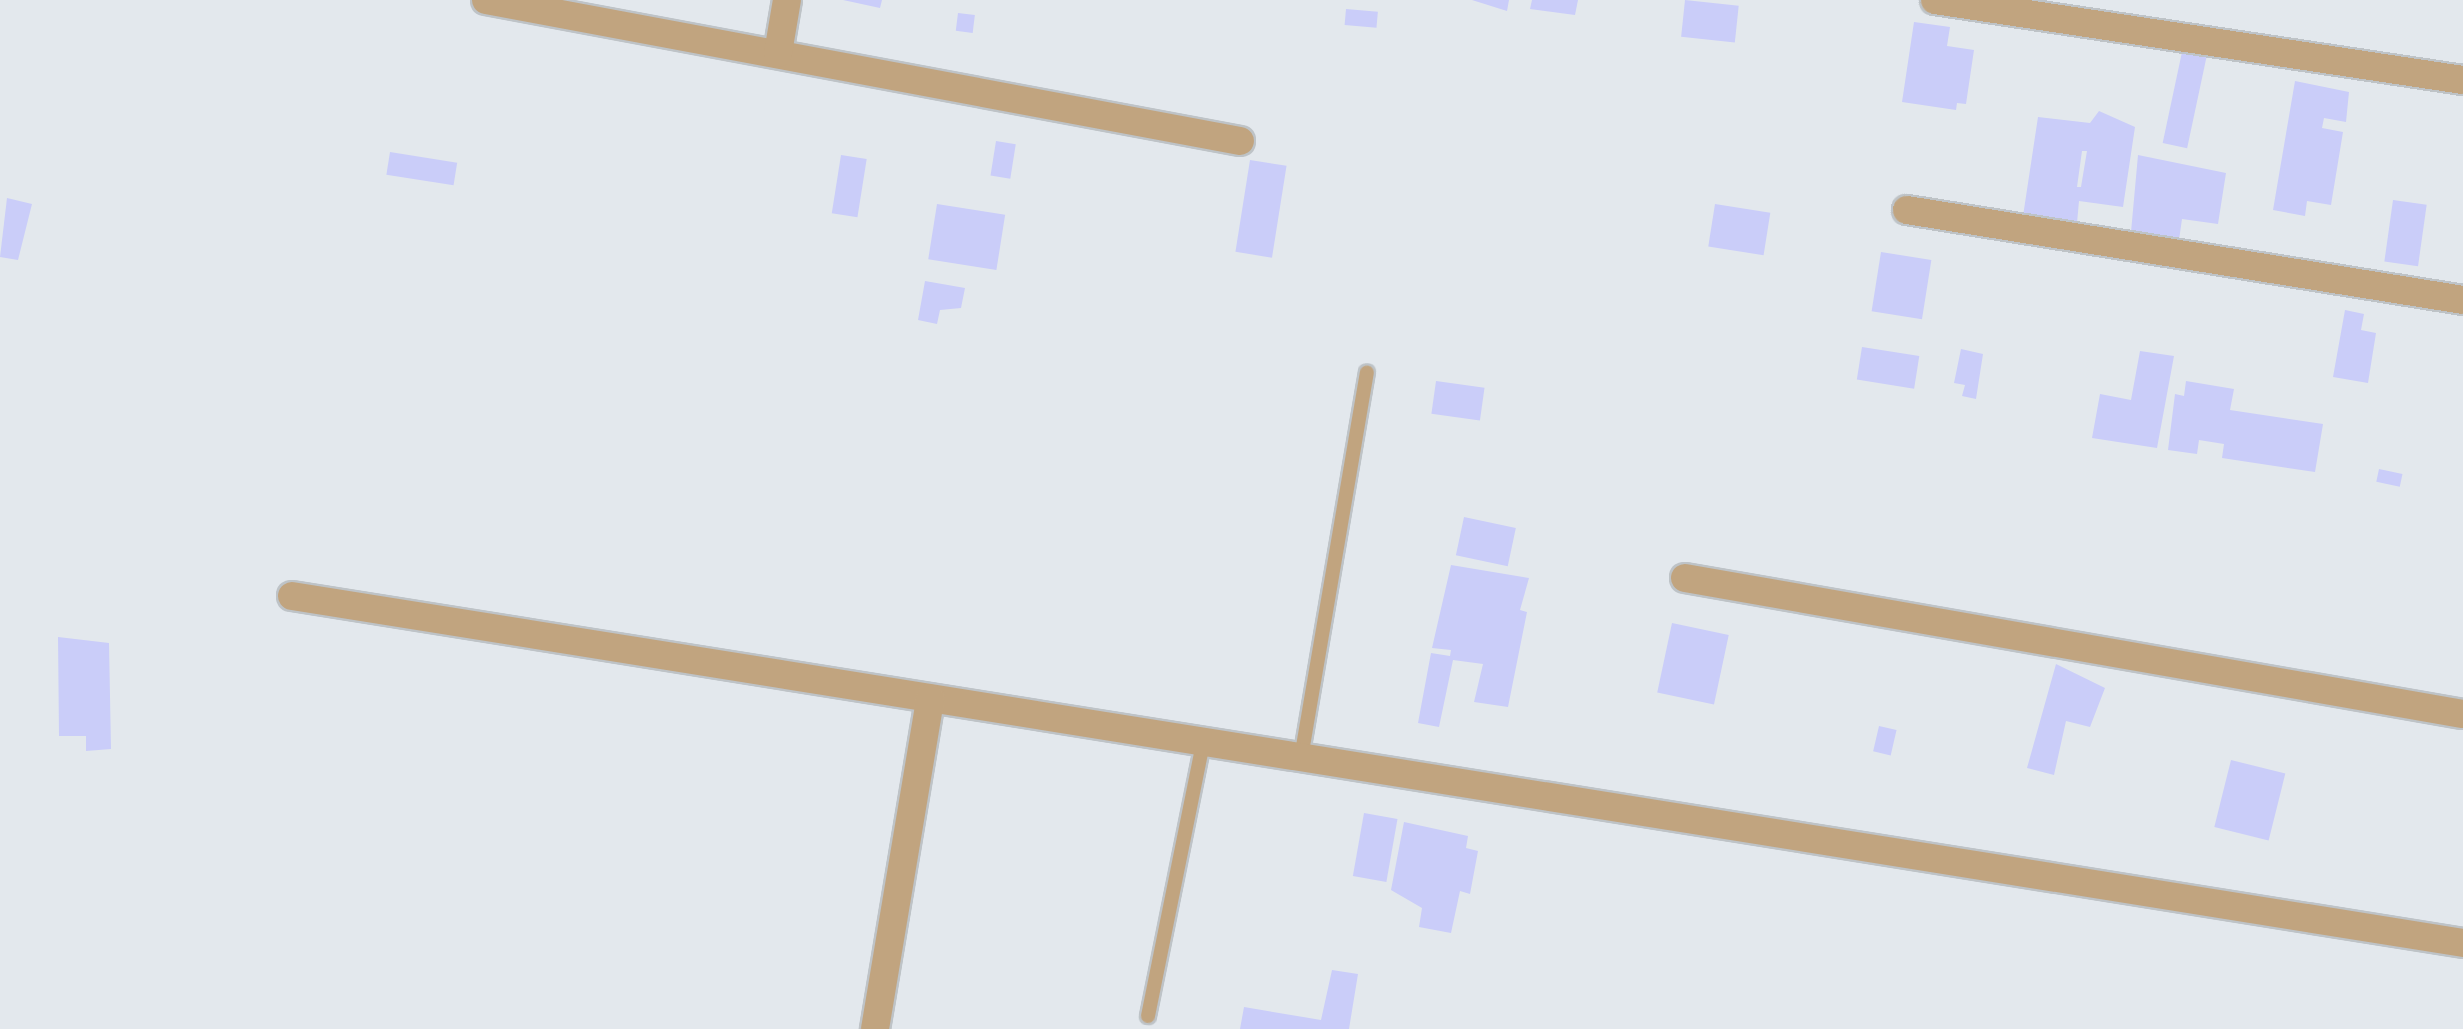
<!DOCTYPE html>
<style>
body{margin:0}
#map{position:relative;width:2463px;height:1029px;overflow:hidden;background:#e3e8ed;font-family:Roboto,sans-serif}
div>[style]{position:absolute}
.building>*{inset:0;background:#cacdf9;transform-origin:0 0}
.roads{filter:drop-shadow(2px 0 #bec3c7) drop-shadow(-2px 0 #bec3c7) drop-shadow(0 2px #bec3c7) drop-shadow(0 -2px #bec3c7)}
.service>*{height:14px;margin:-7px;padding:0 7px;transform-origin:7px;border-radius:7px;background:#c1a47f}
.minor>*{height:28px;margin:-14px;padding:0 14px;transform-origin:14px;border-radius:14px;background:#c1a47f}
span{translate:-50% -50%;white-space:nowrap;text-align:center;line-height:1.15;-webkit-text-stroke:6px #f0f5fa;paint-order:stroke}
</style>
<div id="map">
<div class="building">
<i style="clip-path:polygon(843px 0,882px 0,880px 8px)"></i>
<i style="clip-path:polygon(1472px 0,1509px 0,1507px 11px)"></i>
<i style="clip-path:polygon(1532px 0,1578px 0,1575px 15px,1530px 9px)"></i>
<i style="left:1685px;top:0;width:54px;height:37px;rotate:6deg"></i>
<i style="left:1346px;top:9px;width:32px;height:16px;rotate:5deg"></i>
<i style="left:958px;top:13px;width:17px;height:18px;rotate:7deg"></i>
<i style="clip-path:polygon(1914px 22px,1950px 27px,1947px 46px,1974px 50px,1966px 104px,1957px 103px,1956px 110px,1902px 102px)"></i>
<i style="left:2182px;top:52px;width:25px;height:93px;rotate:12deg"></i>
<i style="clip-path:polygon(2295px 81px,2349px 92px,2346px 122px,2324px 118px,2322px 128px,2343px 132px,2331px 205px,2307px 201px,2305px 216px,2273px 210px)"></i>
<i style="clip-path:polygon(evenodd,2099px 111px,2135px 127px,2123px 207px,2079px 201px,2077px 223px,2023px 216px,2038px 117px,2090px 123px,2099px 111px,2082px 151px,2087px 151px,2081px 187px,2077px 187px,2082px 151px)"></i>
<i style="left:996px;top:141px;width:20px;height:35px;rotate:9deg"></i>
<i style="left:390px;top:152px;width:68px;height:23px;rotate:9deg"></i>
<i style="left:841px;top:155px;width:26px;height:59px;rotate:9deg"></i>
<i style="clip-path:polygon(2138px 155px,2226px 173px,2218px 224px,2182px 219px,2179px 240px,2131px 232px)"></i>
<i style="left:1250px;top:160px;width:37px;height:93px;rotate:9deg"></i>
<i style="clip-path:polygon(7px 198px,32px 204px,18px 260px,0 257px)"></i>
<i style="left:2393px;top:200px;width:34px;height:62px;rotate:8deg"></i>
<i style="left:937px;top:204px;width:69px;height:56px;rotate:9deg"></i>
<i style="left:1715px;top:204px;width:56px;height:43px;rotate:9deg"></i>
<i style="left:1881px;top:252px;width:51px;height:60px;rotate:9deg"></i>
<i style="clip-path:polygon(925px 281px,965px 288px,961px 308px,940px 310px,937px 324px,918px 320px)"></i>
<i style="clip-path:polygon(2345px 310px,2364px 314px,2361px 330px,2376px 333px,2368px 383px,2333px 377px)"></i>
<i style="left:1862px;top:347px;width:58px;height:33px;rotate:9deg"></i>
<i style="clip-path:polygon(1961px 349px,1983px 354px,1976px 399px,1962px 396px,1965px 385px,1954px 383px)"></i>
<i style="clip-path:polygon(2140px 351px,2174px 356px,2157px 448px,2092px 438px,2100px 394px,2131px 400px)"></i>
<i style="left:1436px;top:381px;width:49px;height:33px;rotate:8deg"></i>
<i style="clip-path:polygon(2186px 381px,2234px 389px,2230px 410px,2323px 424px,2315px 472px,2222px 458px,2224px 444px,2199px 440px,2197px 454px,2168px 450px,2175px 394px,2184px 396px)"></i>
<i style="left:2379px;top:469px;width:24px;height:13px;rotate:12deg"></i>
<i style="left:1464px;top:517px;width:53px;height:39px;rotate:12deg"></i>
<i style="clip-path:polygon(1451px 565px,1529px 578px,1520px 610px,1527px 612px,1508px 707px,1474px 702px,1483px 664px,1453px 660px,1439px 727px,1418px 723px,1431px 653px,1450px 656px,1451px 650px,1432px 648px)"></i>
<i style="left:1672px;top:623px;width:58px;height:71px;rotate:12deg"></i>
<i style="clip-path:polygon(58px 637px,109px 643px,111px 749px,86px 751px,86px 736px,59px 736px)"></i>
<i style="clip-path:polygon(2056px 664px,2105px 688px,2090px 727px,2066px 721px,2054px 775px,2027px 768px)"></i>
<i style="left:1879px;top:726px;width:18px;height:26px;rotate:13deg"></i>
<i style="left:2231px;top:760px;width:56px;height:69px;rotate:14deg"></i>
<i style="left:1364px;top:813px;width:34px;height:64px;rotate:10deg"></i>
<i style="clip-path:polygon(1404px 822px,1468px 836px,1466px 848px,1478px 851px,1470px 894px,1460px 891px,1451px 933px,1419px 927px,1422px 908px,1391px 890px)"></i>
<i style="clip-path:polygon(1332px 970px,1358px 974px,1349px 1029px,1240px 1029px,1244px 1007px,1321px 1020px)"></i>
</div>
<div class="roads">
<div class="service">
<i style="left:1301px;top:758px;width:391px;rotate:-80.3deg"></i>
<i style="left:1148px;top:1016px;width:278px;rotate:-78.6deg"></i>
</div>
<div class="minor">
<i style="left:486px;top:0;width:767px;rotate:10.59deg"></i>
<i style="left:1935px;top:0;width:534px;rotate:8.62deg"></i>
<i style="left:778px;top:53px;width:54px;rotate:-80.4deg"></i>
<i style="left:1907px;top:210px;width:563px;rotate:9.19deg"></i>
<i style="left:1685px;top:578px;width:790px;rotate:9.92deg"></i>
<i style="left:292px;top:596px;width:2199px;rotate:9.08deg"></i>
<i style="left:875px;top:1029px;width:335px;rotate:-80.5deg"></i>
</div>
</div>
</div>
